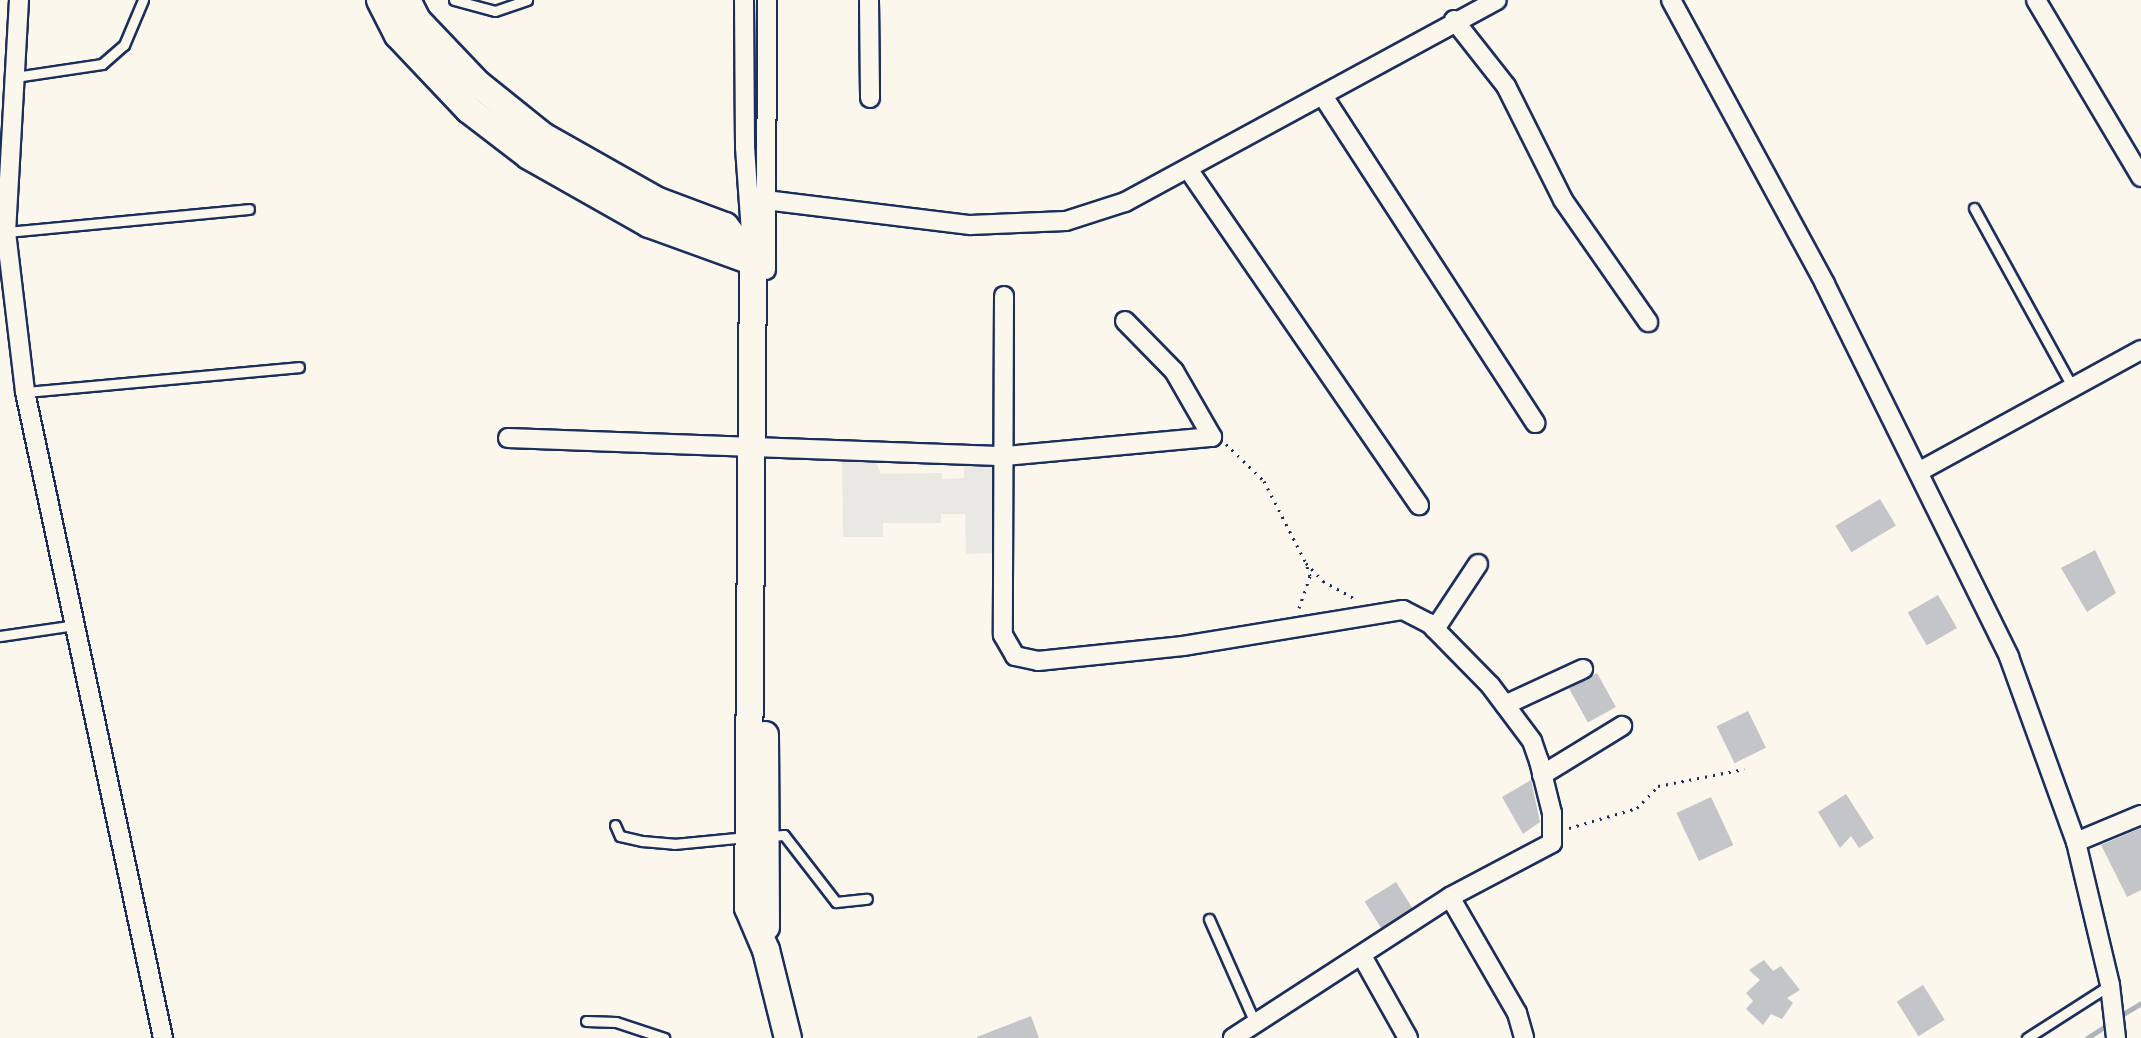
<!DOCTYPE html>
<style>
body{margin:0}
#map{position:relative;width:2141px;height:1038px;overflow:hidden;background:#fbf7ec;font-family:Dekko,sans-serif}
div>[style]{position:absolute}
.built>*{inset:0;background:#eae8e2}
.stream>*{height:5px;margin:-2.5px;padding:0 2.5px;transform-origin:2.5px;border-radius:2.5px;background:#afb3bb}
.building>*{inset:0;background:#c3c5c9;transform-origin:0 0}
.path>*{height:3px;margin-top:-1.5px;transform-origin:0;background:repeating-linear-gradient(90deg,#1b2f5e 0 2px,transparent 0 8px)}
.roads{filter:drop-shadow(2px 0 #1b2f5e) drop-shadow(-2px 0 #1b2f5e) drop-shadow(0 2px #1b2f5e) drop-shadow(0 -2px #1b2f5e)}
.lane>*{height:9px;margin:-4.5px;padding:0 4.5px;transform-origin:4.5px;border-radius:4.5px;background:#fbf7ec}
.street>*{height:18px;margin:-9px;padding:0 9px;transform-origin:9px;border-radius:9px;background:#fbf7ec}
.secondary>*{height:26px;margin:-13px;padding:0 13px;transform-origin:13px;border-radius:13px;background:#fbf7ec}
span{translate:-50% -50%;white-space:nowrap;text-align:center;line-height:1.15;-webkit-text-stroke:6px #fbf7ec;paint-order:stroke}
</style>
<div id="map">
<div class="built">
<i style="clip-path:polygon(964px 457px,996px 457px,998px 553px,966px 554px,965px 514px,941px 514px,941px 523px,883px 523px,883px 537px,843px 537px,842px 458px,874px 458px,881px 474px,942px 473px,942px 479px,964px 478px)"></i>
</div>
<div class="stream">
<i style="left:2118px;top:1017px;width:27px;rotate:-31deg"></i>
<i style="left:2087px;top:1038px;width:27px;rotate:-33deg"></i>
</div>
<div class="building">
<i style="left:1880px;top:499px;width:31px;height:52px;rotate:59deg"></i>
<i style="clip-path:polygon(2095px 550px,2116px 593px,2087px 612px,2061px 568px)"></i>
<i style="left:1938px;top:595px;width:38px;height:35px;rotate:60deg"></i>
<i style="left:1597px;top:673px;width:39px;height:32px;rotate:61deg"></i>
<i style="left:1748px;top:711px;width:41px;height:35px;rotate:64deg"></i>
<i style="clip-path:polygon(1531px 780px,1540px 822px,1523px 834px,1502px 797px)"></i>
<i style="clip-path:polygon(1846px 794px,1874px 838px,1859px 848px,1851px 836px,1840px 848px,1818px 812px)"></i>
<i style="left:1711px;top:797px;width:53px;height:38px;rotate:65deg"></i>
<i style="clip-path:polygon(2141px 828px,2141px 890px,2127px 897px,2101px 845px)"></i>
<i style="left:1396px;top:882px;width:31px;height:37px;rotate:58deg"></i>
<i style="clip-path:polygon(1764px 960px,1773px 971px,1781px 966px,1800px 990px,1787px 998px,1793px 1003px,1782px 1019px,1771px 1014px,1763px 1025px,1746px 1009px,1753px 1001px,1746px 993px,1760px 980px,1749px 970px)"></i>
<i style="left:1923px;top:985px;width:41px;height:31px;rotate:58deg"></i>
<i style="clip-path:polygon(1031px 1016px,1039px 1038px,977px 1038px,977px 1037px)"></i>
</div>
<div class="path">
<i style="left:1226px;top:444px;width:53px;rotate:44.2deg"></i>
<i style="left:1264px;top:481px;width:92px;rotate:62.9deg"></i>
<i style="left:1306px;top:563px;width:25px;rotate:47deg"></i>
<i style="left:1323px;top:581px;width:38px;rotate:29deg"></i>
<i style="left:1299px;top:608px;width:34px;rotate:-71deg"></i>
<i style="left:1310px;top:576px;width:10px;rotate:-107deg"></i>
<i style="left:1569px;top:828px;width:71px;rotate:-16.4deg"></i>
<i style="left:1637px;top:808px;width:30px;rotate:-46deg"></i>
<i style="left:1658px;top:786px;width:88px;rotate:-11.2deg"></i>
</div>
<div class="roads">
<div class="lane">
<i style="left:454px;top:0;width:42px;rotate:15deg"></i>
<i style="left:495px;top:11px;width:34px;rotate:-19deg"></i>
<i style="left:15px;top:77px;width:88px;rotate:-8.5deg"></i>
<i style="left:102px;top:64px;width:29px;rotate:-41deg"></i>
<i style="left:124px;top:45px;width:49px;rotate:-67.1deg"></i>
<i style="left:1974px;top:208px;width:203px;rotate:61.2deg"></i>
<i style="left:6px;top:232px;width:244px;rotate:-5.4deg"></i>
<i style="left:25px;top:392px;width:275px;rotate:-5.2deg"></i>
<i style="left:0;top:636px;width:76px;rotate:-8.3deg"></i>
<i style="left:615px;top:825px;width:12px;rotate:66deg"></i>
<i style="left:620px;top:836px;width:23px;rotate:13deg"></i>
<i style="left:642px;top:841px;width:32px;rotate:5deg"></i>
<i style="left:674px;top:844px;width:73px;rotate:-5.5deg"></i>
<i style="left:770px;top:836px;width:14px;rotate:-4deg"></i>
<i style="left:784px;top:835px;width:85px;rotate:52.2deg"></i>
<i style="left:836px;top:902px;width:31px;rotate:-6deg"></i>
<i style="left:1209px;top:919px;width:114px;rotate:66.1deg"></i>
<i style="left:586px;top:1021px;width:30px;rotate:2deg"></i>
<i style="left:616px;top:1022px;width:51px;rotate:18.4deg"></i>
<i style="left:2027px;top:1038px;width:98px;rotate:-32.6deg"></i>
</div>
<div class="street">
<i style="left:19px;top:0;width:232px;rotate:93.2deg"></i>
<i style="left:6px;top:232px;width:161px;rotate:83.2deg"></i>
<i style="left:25px;top:392px;width:661px;rotate:77.94deg"></i>
<i style="left:744px;top:0;width:147px;rotate:89.6deg"></i>
<i style="left:745px;top:147px;width:114px;rotate:86deg"></i>
<i style="left:869px;top:0;width:98px;rotate:89.4deg"></i>
<i style="left:1671px;top:0;width:323px;rotate:61.5deg"></i>
<i style="left:1825px;top:284px;width:416px;rotate:63.7deg"></i>
<i style="left:2009px;top:657px;width:197px;rotate:70.1deg"></i>
<i style="left:2076px;top:842px;width:147px;rotate:76.6deg"></i>
<i style="left:2110px;top:985px;width:53px;rotate:83.5deg"></i>
<i style="left:2036px;top:0;width:206px;rotate:59.3deg"></i>
<i style="left:1454px;top:20px;width:84px;rotate:51.8deg"></i>
<i style="left:1506px;top:86px;width:127px;rotate:63.4deg"></i>
<i style="left:1563px;top:200px;width:149px;rotate:55.1deg"></i>
<i style="left:1323px;top:96px;width:390px;rotate:57deg"></i>
<i style="left:1188px;top:169px;width:408px;rotate:55.5deg"></i>
<i style="left:749px;top:198px;width:223px;rotate:7deg"></i>
<i style="left:970px;top:225px;width:96px;rotate:-2.4deg"></i>
<i style="left:1066px;top:221px;width:62px;rotate:-17.9deg"></i>
<i style="left:1125px;top:202px;width:423px;rotate:-28.5deg"></i>
<i style="left:766px;top:270px;width:270px;rotate:-89.8deg"></i>
<i style="left:1004px;top:296px;width:339px;rotate:90.2deg"></i>
<i style="left:1003px;top:635px;width:24px;rotate:60deg"></i>
<i style="left:1015px;top:656px;width:24px;rotate:12deg"></i>
<i style="left:1038px;top:661px;width:146px;rotate:-5.9deg"></i>
<i style="left:1183px;top:646px;width:223px;rotate:-9.3deg"></i>
<i style="left:1403px;top:610px;width:29px;rotate:27deg"></i>
<i style="left:1429px;top:623px;width:87px;rotate:45.5deg"></i>
<i style="left:1490px;top:685px;width:70px;rotate:53.1deg"></i>
<i style="left:1532px;top:741px;width:21px;rotate:71deg"></i>
<i style="left:1539px;top:761px;width:54px;rotate:76deg"></i>
<i style="left:1552px;top:813px;width:30px;rotate:90deg"></i>
<i style="left:1552px;top:843px;width:115px;rotate:152.1deg"></i>
<i style="left:1450px;top:897px;width:259px;rotate:147deg"></i>
<i style="left:508px;top:438px;width:498px;rotate:2.1deg"></i>
<i style="left:1006px;top:456px;width:207px;rotate:-5.3deg"></i>
<i style="left:1212px;top:437px;width:76px;rotate:-119.9deg"></i>
<i style="left:1174px;top:371px;width:70px;rotate:-134.4deg"></i>
<i style="left:1920px;top:471px;width:252px;rotate:-28.7deg"></i>
<i style="left:1435px;top:629px;width:78px;rotate:-56.5deg"></i>
<i style="left:1505px;top:705px;width:86px;rotate:-24.8deg"></i>
<i style="left:1542px;top:775px;width:94px;rotate:-31.5deg"></i>
<i style="left:2076px;top:842px;width:70px;rotate:-22.6deg"></i>
<i style="left:1450px;top:897px;width:134px;rotate:60deg"></i>
<i style="left:1517px;top:1013px;width:26px;rotate:74deg"></i>
<i style="left:1362px;top:956px;width:94px;rotate:60.7deg"></i>
</div>
<div class="secondary">
<i style="left:380px;top:0;width:39px;rotate:63deg"></i>
<i style="left:398px;top:35px;width:103px;rotate:46.6deg"></i>
<i style="left:469px;top:110px;width:76px;rotate:37.5deg"></i>
<i style="left:529px;top:156px;width:138px;rotate:29.5deg"></i>
<i style="left:649px;top:224px;width:112px;rotate:19.9deg"></i>
<i style="left:407px;top:0;width:22px;rotate:63deg"></i>
<i style="left:417px;top:20px;width:88px;rotate:46.4deg"></i>
<i style="left:478px;top:84px;width:83px;rotate:38.7deg"></i>
<i style="left:543px;top:136px;width:132px;rotate:29.5deg"></i>
<i style="left:658px;top:201px;width:72px;rotate:20.5deg"></i>
<i style="left:725px;top:226px;width:45px;rotate:51.3deg"></i>
<i style="left:753px;top:261px;width:647px;rotate:90.44deg"></i>
<i style="left:748px;top:908px;width:46px;rotate:66.8deg"></i>
<i style="left:766px;top:950px;width:91px;rotate:76deg"></i>
<i style="left:765px;top:735px;width:192px;rotate:89.7deg"></i>
</div>
</div>
</div>
